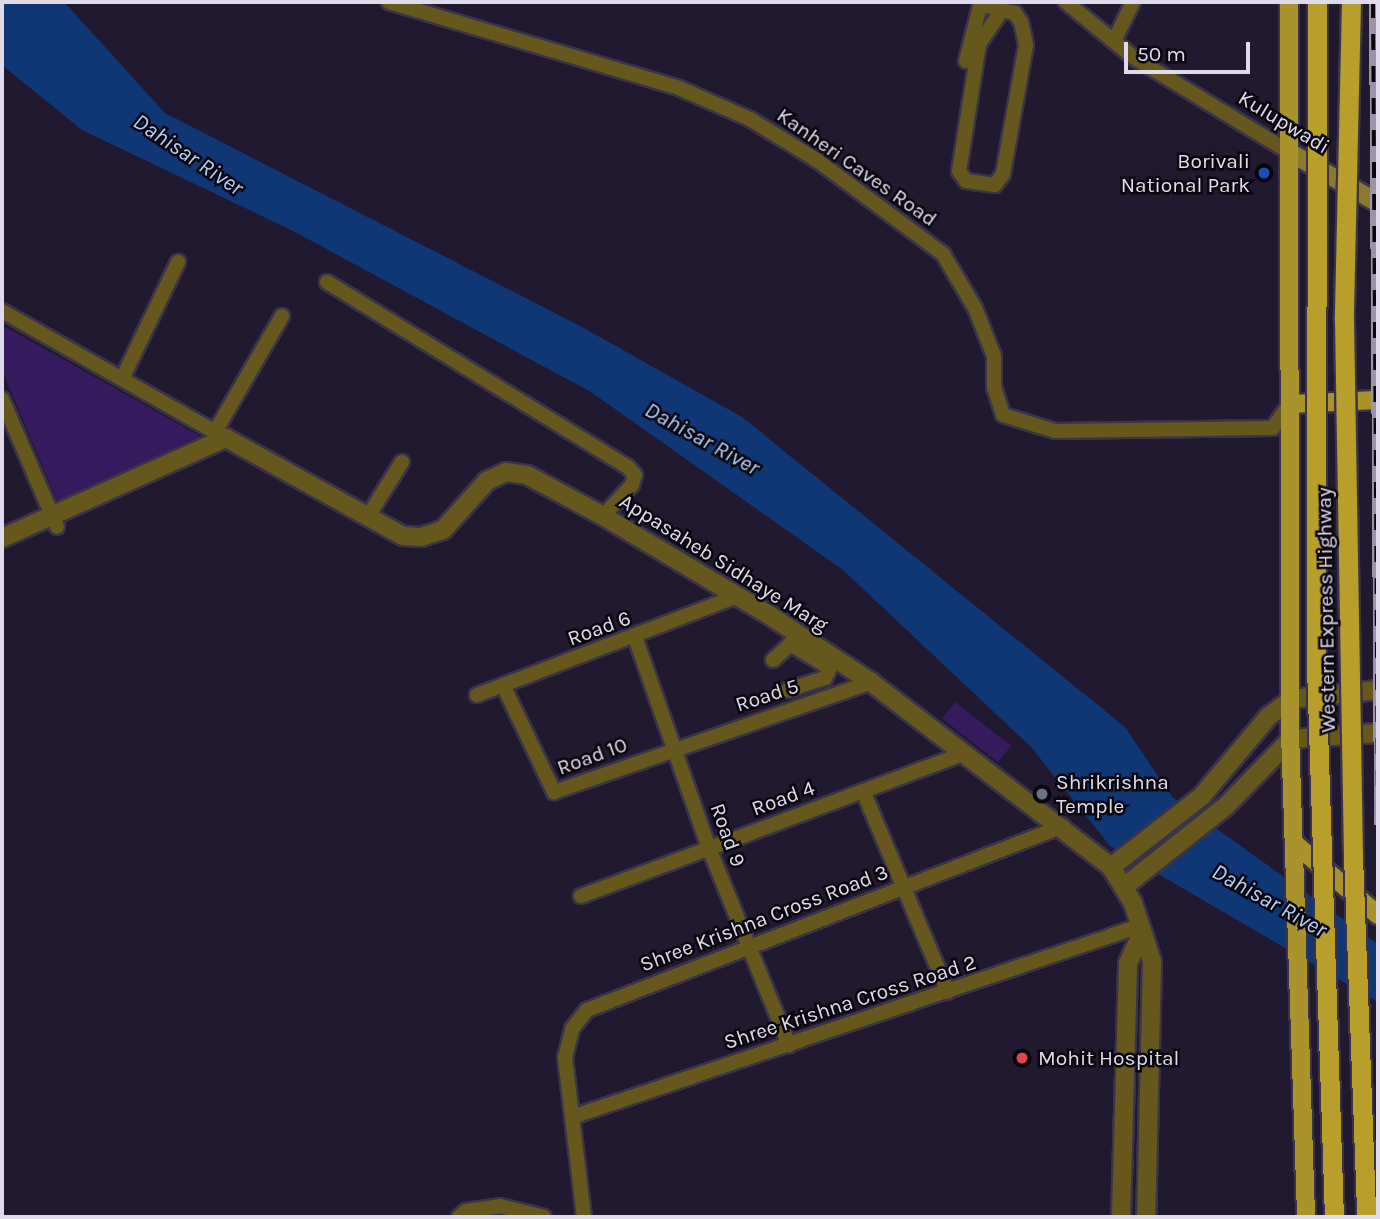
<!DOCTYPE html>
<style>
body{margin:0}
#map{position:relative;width:1380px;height:1219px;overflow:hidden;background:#20192f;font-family:Karla,sans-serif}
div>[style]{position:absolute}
.green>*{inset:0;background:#361a5e;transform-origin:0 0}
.water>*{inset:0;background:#0f3775}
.roads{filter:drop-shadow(2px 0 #3b3449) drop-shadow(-2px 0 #3b3449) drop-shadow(0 2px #3b3449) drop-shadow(0 -2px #3b3449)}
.minor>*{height:14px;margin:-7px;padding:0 7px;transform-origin:7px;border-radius:7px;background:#66581d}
.tertiary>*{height:18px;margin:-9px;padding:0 9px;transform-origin:9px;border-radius:9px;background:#66581d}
.secondary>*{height:18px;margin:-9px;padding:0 9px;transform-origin:9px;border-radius:9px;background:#8b792f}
.primary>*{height:18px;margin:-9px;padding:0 9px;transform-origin:9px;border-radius:9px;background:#aa922d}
.rail>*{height:8px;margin-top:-4px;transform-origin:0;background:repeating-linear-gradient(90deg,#09060f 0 16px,#9a94a6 0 32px);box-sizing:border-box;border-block:2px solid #9a94a6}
.bridges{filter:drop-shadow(2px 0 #3b3449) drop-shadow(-2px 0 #3b3449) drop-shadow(0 2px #3b3449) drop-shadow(0 -2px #3b3449)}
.trunk-bridge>*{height:19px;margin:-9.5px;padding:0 9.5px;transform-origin:9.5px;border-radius:9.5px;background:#b89e2a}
.dots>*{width:19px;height:19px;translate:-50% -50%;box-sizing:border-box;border:4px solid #09060f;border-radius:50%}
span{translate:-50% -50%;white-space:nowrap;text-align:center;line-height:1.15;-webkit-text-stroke:5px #09060f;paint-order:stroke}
.street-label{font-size:21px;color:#e0dbeb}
.poi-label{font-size:21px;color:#e0dbeb}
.right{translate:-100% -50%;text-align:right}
.left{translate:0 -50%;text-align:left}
.water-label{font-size:23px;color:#b6cef4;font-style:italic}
.frame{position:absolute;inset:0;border:4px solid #e0dbeb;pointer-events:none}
.scale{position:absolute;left:1124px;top:42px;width:126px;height:32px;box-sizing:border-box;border:4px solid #e0dbeb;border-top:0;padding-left:9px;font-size:21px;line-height:24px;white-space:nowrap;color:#e0dbeb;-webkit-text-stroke:5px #09060f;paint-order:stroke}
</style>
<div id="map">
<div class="green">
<i style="clip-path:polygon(2px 325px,200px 436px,58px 503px,2px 370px)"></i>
<i style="left:955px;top:702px;width:71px;height:21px;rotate:38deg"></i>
</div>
<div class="water">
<i style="clip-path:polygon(2px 2px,64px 2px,165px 113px,582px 327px,742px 417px,1125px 727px,1172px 797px,1378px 944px,1378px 1002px,1110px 846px,1031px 747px,843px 570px,591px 392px,295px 232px,82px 130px,2px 65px)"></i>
</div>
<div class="roads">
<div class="minor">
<i style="left:389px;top:2px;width:302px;rotate:16.5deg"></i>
<i style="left:679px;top:88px;width:77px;rotate:23.6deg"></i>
<i style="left:750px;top:119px;width:80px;rotate:31.7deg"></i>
<i style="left:818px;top:161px;width:156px;rotate:36.6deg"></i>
<i style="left:943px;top:254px;width:63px;rotate:59.3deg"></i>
<i style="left:975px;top:308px;width:52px;rotate:68.4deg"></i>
<i style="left:994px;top:356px;width:31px;rotate:90deg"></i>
<i style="left:994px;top:387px;width:29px;rotate:72deg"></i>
<i style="left:1003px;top:415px;width:54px;rotate:17.1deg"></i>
<i style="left:1055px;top:431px;width:218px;rotate:-0.8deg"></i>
<i style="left:1273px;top:428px;width:29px;rotate:-55deg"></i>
<i style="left:1066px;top:2px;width:87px;rotate:39.4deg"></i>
<i style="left:1133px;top:57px;width:183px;rotate:31.3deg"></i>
<i style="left:980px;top:4px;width:23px;rotate:15deg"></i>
<i style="left:1002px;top:10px;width:41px;rotate:124.1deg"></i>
<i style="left:979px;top:44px;width:129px;rotate:98.9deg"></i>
<i style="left:959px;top:171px;width:12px;rotate:55deg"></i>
<i style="left:966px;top:181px;width:29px;rotate:8deg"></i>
<i style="left:995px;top:185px;width:14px;rotate:-54deg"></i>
<i style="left:1003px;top:174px;width:131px;rotate:-79.9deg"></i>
<i style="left:1026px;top:45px;width:24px;rotate:-102deg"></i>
<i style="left:1021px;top:22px;width:11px;rotate:-124deg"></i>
<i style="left:1015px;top:13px;width:13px;rotate:-167deg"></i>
<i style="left:1114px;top:41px;width:43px;rotate:-64deg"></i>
<i style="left:966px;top:61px;width:61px;rotate:-75.7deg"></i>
<i style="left:327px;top:282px;width:353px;rotate:31.6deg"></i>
<i style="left:628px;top:467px;width:11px;rotate:49deg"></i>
<i style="left:635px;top:475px;width:10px;rotate:107deg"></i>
<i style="left:632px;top:485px;width:42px;rotate:133.1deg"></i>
<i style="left:2px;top:311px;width:257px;rotate:29.6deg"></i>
<i style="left:122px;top:379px;width:130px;rotate:-64.4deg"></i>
<i style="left:2px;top:399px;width:139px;rotate:66.7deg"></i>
<i style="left:215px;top:432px;width:134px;rotate:-60deg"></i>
<i style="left:367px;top:518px;width:66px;rotate:-58deg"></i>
<i style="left:635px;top:637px;width:224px;rotate:70.7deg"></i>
<i style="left:709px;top:848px;width:213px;rotate:67.9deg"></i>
<i style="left:773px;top:660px;width:31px;rotate:-42deg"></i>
<i style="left:503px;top:685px;width:119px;rotate:64.5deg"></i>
<i style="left:554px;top:792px;width:336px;rotate:-19.1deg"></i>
<i style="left:788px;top:690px;width:39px;rotate:-18deg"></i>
<i style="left:825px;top:678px;width:11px;rotate:-63deg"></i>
<i style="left:830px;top:668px;width:47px;rotate:-149deg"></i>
<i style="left:477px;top:695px;width:276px;rotate:-20.8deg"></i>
<i style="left:863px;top:791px;width:218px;rotate:67.1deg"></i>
<i style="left:581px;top:896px;width:405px;rotate:-20.4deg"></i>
<i style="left:572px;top:1117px;width:599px;rotate:-18.59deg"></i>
<i style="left:459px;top:1217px;width:9px;rotate:-41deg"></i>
<i style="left:466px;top:1211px;width:34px;rotate:-8deg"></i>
<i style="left:500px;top:1206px;width:45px;rotate:14deg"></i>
<i style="left:584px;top:1217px;width:160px;rotate:-96.8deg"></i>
<i style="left:565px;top:1058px;width:30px;rotate:-76deg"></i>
<i style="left:572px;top:1029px;width:24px;rotate:-52deg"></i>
<i style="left:587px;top:1010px;width:510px;rotate:-21.13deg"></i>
</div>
<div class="tertiary">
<i style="left:2px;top:538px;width:245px;rotate:-24.1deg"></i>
<i style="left:226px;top:438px;width:202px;rotate:29deg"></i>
<i style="left:403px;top:536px;width:18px;rotate:3deg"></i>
<i style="left:421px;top:537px;width:23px;rotate:-18deg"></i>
<i style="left:443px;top:530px;width:66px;rotate:-48.1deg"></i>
<i style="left:487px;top:481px;width:21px;rotate:-25deg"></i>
<i style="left:506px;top:472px;width:21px;rotate:8deg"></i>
<i style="left:527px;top:475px;width:86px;rotate:28.3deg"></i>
<i style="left:603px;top:516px;width:193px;rotate:30.8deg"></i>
<i style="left:769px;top:615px;width:122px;rotate:33.3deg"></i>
<i style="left:871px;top:682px;width:303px;rotate:37.6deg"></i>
<i style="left:1111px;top:867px;width:42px;rotate:58.6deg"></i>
<i style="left:1133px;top:903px;width:61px;rotate:71.9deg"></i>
<i style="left:1152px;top:961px;width:256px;rotate:91.3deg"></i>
<i style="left:1111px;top:867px;width:114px;rotate:-37.9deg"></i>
<i style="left:1201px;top:797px;width:106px;rotate:-50deg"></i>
<i style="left:1269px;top:716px;width:29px;rotate:-36deg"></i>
<i style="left:1292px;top:699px;width:86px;rotate:-6deg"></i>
<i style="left:1125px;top:886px;width:129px;rotate:-38.4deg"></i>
<i style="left:1226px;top:806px;width:93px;rotate:-45.9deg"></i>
<i style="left:1291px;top:739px;width:87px;rotate:-3.9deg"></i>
<i style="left:1121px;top:1217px;width:254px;rotate:-88.4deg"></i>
<i style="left:1128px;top:963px;width:31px;rotate:-65deg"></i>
</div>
<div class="secondary">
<i style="left:1289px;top:152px;width:103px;rotate:29.8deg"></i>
</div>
<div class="primary">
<i style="left:1289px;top:2px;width:730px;rotate:89.92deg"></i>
<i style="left:1290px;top:732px;width:485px;rotate:88.1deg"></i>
<i style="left:1290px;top:404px;width:88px;rotate:-2.6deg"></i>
<i style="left:1294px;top:843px;width:111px;rotate:40.6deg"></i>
</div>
</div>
<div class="rail">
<i style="left:1373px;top:2px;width:823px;rotate:89.65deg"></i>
</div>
<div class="bridges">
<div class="trunk-bridge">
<i style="left:1317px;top:2px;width:665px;rotate:90.09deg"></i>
<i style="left:1316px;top:667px;width:550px;rotate:88.13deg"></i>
<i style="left:1351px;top:2px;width:318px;rotate:91.3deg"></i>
<i style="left:1344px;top:320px;width:535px;rotate:89.04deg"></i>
<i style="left:1353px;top:855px;width:362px;rotate:87.9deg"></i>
</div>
</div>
<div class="dots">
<i style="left:1264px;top:173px;background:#1a4fb4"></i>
<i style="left:1042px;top:794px;background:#6b7280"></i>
<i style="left:1022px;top:1058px;background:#e0444e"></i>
</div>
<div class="street-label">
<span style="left:1284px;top:122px;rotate:31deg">Kulupwadi</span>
<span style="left:857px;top:167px;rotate:35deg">Kanheri Caves Road</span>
<span style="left:724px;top:563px;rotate:32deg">Appasaheb Sidhaye Marg</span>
<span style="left:1326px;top:610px;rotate:-91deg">Western Express Highway</span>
<span style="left:599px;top:628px;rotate:-20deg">Road 6</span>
<span style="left:767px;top:695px;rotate:-18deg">Road 5</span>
<span style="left:592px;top:756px;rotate:-20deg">Road 10</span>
<span style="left:783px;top:798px;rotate:-20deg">Road 4</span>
<span style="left:728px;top:835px;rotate:70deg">Road 9</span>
<span style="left:764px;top:918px;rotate:-21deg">Shree Krishna Cross Road 3</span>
<span style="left:850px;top:1002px;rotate:-18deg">Shree Krishna Cross Road 2</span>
</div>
<div class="poi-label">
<span class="right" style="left:1250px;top:173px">Borivali<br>National Park</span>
<span class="left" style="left:1056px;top:794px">Shrikrishna<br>Temple</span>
<span class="left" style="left:1038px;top:1058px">Mohit Hospital</span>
</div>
<div class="water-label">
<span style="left:188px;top:155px;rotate:34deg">Dahisar River</span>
<span style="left:702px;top:439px;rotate:29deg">Dahisar River</span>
<span style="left:1269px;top:901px;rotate:29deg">Dahisar River</span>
</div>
<div class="frame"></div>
<div class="scale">50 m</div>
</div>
